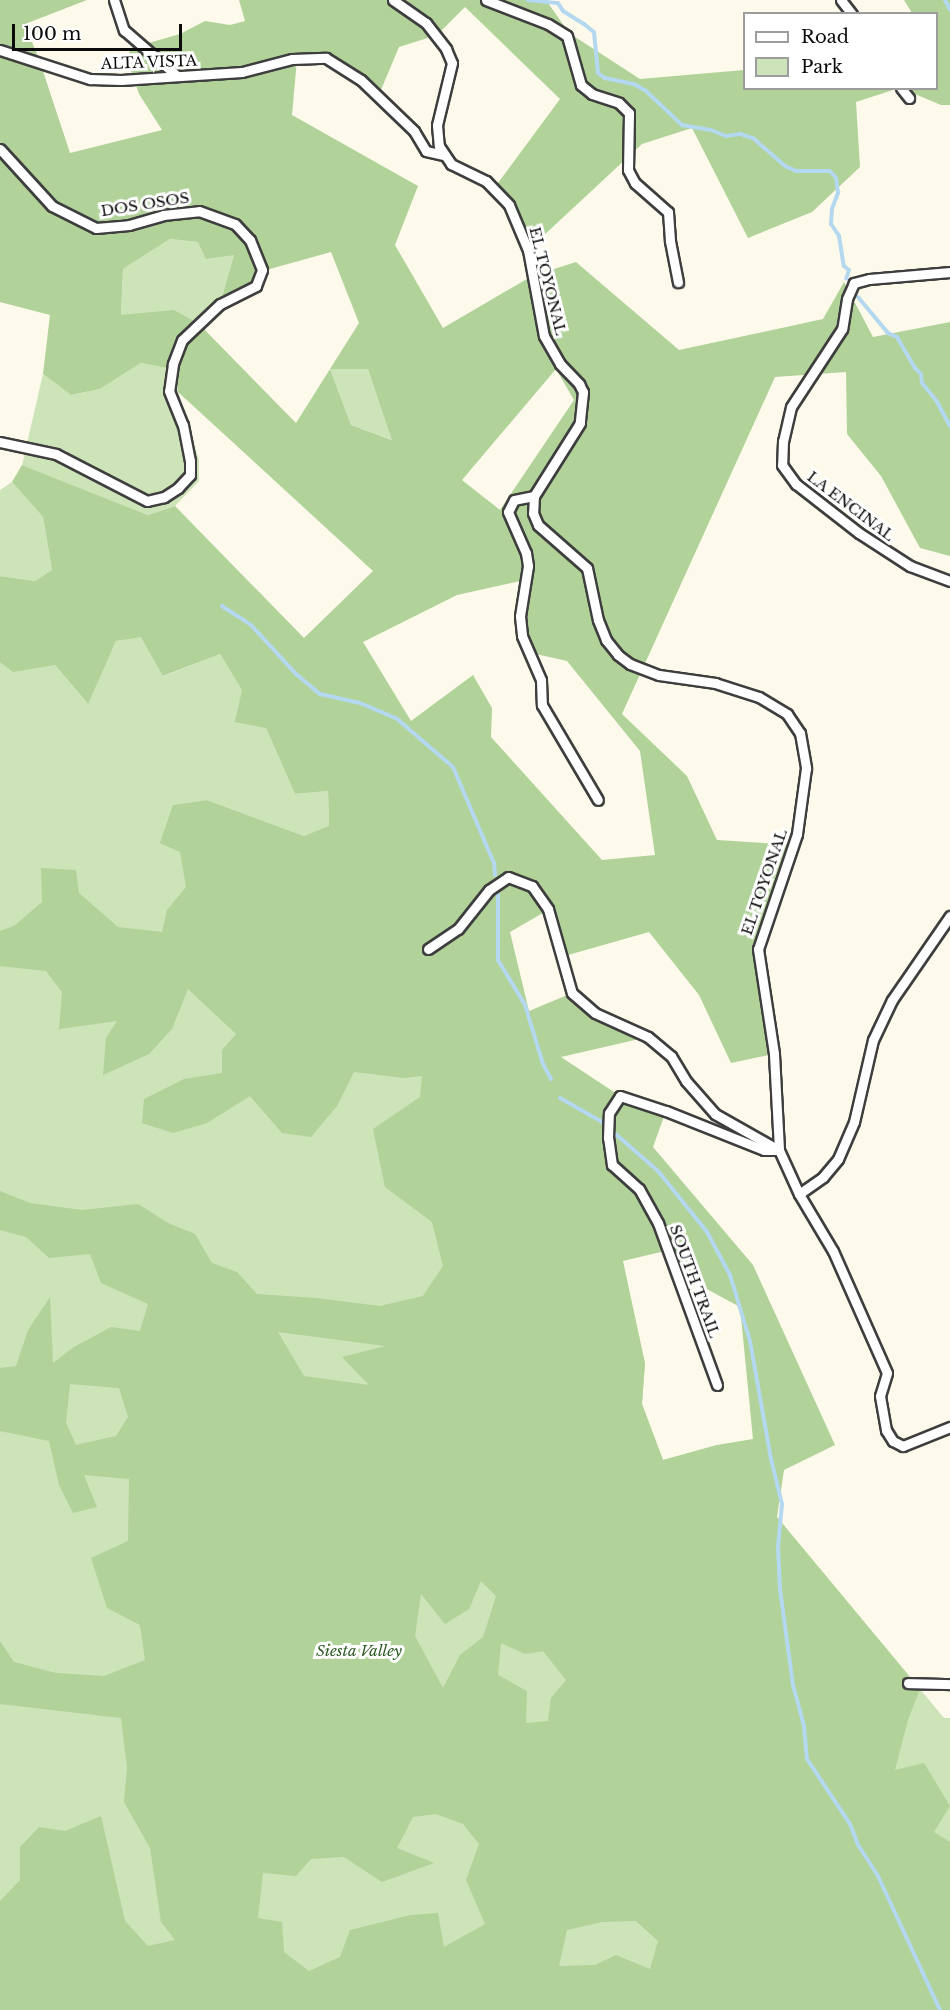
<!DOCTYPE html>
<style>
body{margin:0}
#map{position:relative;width:950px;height:2010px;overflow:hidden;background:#fdfaeb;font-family:"Libre Baskerville",serif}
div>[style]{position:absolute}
.green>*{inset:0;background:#cde3b8}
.forest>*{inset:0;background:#b1d299}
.stream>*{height:4px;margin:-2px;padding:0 2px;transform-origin:2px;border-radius:2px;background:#b4d8ef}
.roads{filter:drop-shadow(2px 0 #3e3e3e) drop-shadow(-2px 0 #3e3e3e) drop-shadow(0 2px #3e3e3e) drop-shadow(0 -2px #3e3e3e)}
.minor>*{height:9px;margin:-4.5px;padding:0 4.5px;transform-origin:4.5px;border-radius:4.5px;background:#fff}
span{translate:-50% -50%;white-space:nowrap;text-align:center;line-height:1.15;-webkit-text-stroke:6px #fff;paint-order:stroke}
.street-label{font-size:15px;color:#0b0b0b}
.park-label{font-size:15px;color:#2d5b23;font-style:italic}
.legend{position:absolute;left:743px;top:12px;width:195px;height:78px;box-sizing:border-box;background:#fff;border:2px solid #9d9d9d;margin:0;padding:8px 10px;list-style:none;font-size:18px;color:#0b0b0b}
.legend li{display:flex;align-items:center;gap:12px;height:30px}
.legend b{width:30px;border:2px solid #9d9d9d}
.scale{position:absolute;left:12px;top:24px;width:170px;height:27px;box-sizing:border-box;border:3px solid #0b0b0b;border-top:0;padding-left:8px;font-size:18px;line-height:21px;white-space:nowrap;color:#0b0b0b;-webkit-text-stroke:4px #fff;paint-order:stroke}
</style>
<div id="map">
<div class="green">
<i style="clip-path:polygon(170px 239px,199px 242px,234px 255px,220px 304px,199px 324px,121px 315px,123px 269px)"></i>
<i style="clip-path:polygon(141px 363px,177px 370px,178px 392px,199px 460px,199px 481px,175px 506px,148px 515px,22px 465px,43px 374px,71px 395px,100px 389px)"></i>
<i style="clip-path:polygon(330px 369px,368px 369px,393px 440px,351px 425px)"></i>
<i style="clip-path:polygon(12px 482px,43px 517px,52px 570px,35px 581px,0 576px,0 490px)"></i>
<i style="clip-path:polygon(0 600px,87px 703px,116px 641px,141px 636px,164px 676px,220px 654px,266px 728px,295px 794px,328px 791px,329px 827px,304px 836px,207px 800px,174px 805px,422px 1076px,645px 1363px,642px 1404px,663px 1460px,717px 1445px,944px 1718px,950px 1718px,950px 2010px,0 2010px)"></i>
</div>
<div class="forest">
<i style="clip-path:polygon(evenodd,0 0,87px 0,25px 24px,40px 62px,70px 153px,162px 130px,139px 94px,127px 59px,131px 48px,180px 34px,205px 21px,230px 25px,245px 21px,239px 0,546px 0,569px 33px,640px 79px,744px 70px,744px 88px,896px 89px,856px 102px,860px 167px,812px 212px,748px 238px,692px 128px,642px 144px,528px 250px,495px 187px,560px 99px,465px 7px,437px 35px,399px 47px,378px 97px,326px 58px,297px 59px,292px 115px,418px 186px,395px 245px,443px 328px,532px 276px,576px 262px,679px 350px,823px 319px,844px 282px,873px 337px,950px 322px,950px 556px,920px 548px,881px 476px,847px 434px,846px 372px,775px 377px,622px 714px,687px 776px,717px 840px,794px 845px,759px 940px,774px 1054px,731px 1063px,699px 995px,649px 932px,561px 957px,548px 910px,510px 932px,529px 1011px,572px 993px,595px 1013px,648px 1037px,561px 1057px,620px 1096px,666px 1111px,653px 1147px,753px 1265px,835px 1445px,784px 1470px,777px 1517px,920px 1689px,908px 1720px,895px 1770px,924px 1763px,950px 1806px,934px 1832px,950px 1842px,950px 2010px,0 2010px,0 1901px,20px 1880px,20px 1847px,39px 1827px,65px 1831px,101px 1816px,125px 1921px,148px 1946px,175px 1940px,161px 1922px,150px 1848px,124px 1802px,127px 1767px,121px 1718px,0 1704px,0 1641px,14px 1662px,56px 1673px,104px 1676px,145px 1660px,140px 1625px,107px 1608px,91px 1558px,128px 1541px,129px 1479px,84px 1475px,97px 1507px,73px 1513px,59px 1485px,49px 1441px,0 1431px,0 1368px,16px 1366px,28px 1330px,50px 1297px,53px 1363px,74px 1347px,111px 1327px,140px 1331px,148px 1304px,101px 1283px,90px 1254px,49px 1258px,26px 1237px,0 1230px,0 1191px,30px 1203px,82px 1210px,138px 1204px,168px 1223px,195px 1234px,212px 1263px,237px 1272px,257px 1294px,316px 1298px,380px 1306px,423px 1296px,443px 1266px,432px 1222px,385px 1187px,373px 1129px,420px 1097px,422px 1076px,404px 1078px,354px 1072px,337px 1106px,311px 1137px,282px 1133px,250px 1096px,207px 1123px,173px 1133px,142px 1123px,144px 1099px,184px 1079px,222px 1073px,222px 1050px,236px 1034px,188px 989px,172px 1029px,149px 1054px,103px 1075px,106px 1038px,117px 1021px,59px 1029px,62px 992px,46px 971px,0 966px,0 931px,14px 926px,42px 902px,41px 868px,76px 870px,79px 893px,118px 927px,162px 932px,167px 910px,186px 887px,180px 852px,160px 843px,173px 805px,207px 800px,304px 836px,329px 826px,328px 791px,295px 794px,266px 728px,235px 722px,242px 690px,220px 654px,163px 676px,141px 637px,116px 641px,88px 704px,55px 665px,13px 672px,0 662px,0 576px,35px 581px,52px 570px,43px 517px,12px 482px,22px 465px,148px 515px,175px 506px,304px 638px,373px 571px,178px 392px,177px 370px,141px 363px,100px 389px,71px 395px,43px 374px,50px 315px,0 302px,0 0,170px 239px,198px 242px,206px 259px,234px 255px,220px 304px,256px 286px,270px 269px,331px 252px,359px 323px,296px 423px,199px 324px,174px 310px,121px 315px,123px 269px,170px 239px,0 0,330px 369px,368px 369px,392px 440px,351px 425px,330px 369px,0 0,556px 369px,574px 400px,500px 510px,462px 480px,556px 369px,0 0,525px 580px,519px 619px,536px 654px,567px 661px,640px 751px,655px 855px,602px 860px,491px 737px,492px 708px,473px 675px,411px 721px,363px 642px,457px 595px,525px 580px,0 0,669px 1250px,679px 1274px,740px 1307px,753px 1439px,717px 1445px,663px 1460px,642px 1404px,645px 1363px,623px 1261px,669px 1250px,0 0,278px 1332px,385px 1346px,342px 1357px,369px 1385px,304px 1376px,278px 1332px,0 0,70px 1384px,119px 1388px,128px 1417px,116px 1436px,76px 1445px,66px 1423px,70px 1384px,0 0,481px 1581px,496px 1596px,483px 1637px,460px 1655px,443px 1688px,415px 1636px,421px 1594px,445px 1624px,469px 1609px,481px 1581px,0 0,501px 1643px,525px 1654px,543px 1651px,566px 1680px,551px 1698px,548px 1721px,526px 1723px,527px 1691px,498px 1675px,501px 1643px,0 0,436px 1814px,463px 1824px,479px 1844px,466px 1880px,485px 1924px,444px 1947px,438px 1913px,411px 1915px,350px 1930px,340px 1957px,309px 1971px,284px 1952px,282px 1922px,258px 1918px,263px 1873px,296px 1876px,311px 1859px,344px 1857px,382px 1882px,434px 1863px,397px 1848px,413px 1817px,436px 1814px,0 0,636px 1921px,658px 1941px,650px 1969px,616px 1955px,595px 1965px,559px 1966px,567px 1930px,602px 1922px,636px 1921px)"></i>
<i style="clip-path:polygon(904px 0,950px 0,950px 105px,941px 105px,903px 89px,936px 88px,936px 14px,912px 13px)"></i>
</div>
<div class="stream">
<i style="left:528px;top:0;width:30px;rotate:6deg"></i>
<i style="left:558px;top:3px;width:9px;rotate:58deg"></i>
<i style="left:563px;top:11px;width:25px;rotate:32deg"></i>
<i style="left:584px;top:24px;width:13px;rotate:39deg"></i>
<i style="left:594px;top:32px;width:41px;rotate:84.4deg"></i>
<i style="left:598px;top:73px;width:9px;rotate:36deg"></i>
<i style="left:605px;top:78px;width:30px;rotate:12deg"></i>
<i style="left:634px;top:84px;width:14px;rotate:30deg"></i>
<i style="left:646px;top:91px;width:50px;rotate:43.4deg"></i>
<i style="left:682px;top:125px;width:29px;rotate:10deg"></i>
<i style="left:711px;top:130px;width:16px;rotate:22deg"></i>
<i style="left:726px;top:136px;width:14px;rotate:-8deg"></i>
<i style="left:740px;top:134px;width:14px;rotate:17deg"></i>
<i style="left:753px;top:138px;width:43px;rotate:41.2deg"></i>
<i style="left:785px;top:166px;width:12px;rotate:24deg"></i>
<i style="left:796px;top:171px;width:34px"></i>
<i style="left:830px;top:171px;width:9px;rotate:49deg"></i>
<i style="left:836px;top:178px;width:15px;rotate:82deg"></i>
<i style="left:838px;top:193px;width:17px;rotate:111deg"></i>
<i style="left:832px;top:209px;width:15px;rotate:94deg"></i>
<i style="left:831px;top:224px;width:14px;rotate:56deg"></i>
<i style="left:839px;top:236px;width:30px;rotate:81deg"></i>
<i style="left:844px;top:266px;width:6px;rotate:39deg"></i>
<i style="left:849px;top:270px;width:9px;rotate:108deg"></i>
<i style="left:945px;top:0;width:11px;rotate:63deg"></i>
<i style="left:858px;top:297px;width:47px;rotate:50.2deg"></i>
<i style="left:888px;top:333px;width:10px;rotate:24deg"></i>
<i style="left:897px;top:337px;width:36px;rotate:60deg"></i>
<i style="left:915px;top:368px;width:8px;rotate:45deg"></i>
<i style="left:921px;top:374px;width:9px;rotate:84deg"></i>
<i style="left:922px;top:383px;width:22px;rotate:51deg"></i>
<i style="left:936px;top:400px;width:30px;rotate:62deg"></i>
<i style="left:222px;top:606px;width:35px;rotate:33deg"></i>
<i style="left:251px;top:625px;width:67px;rotate:47.4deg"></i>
<i style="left:296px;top:674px;width:31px;rotate:40deg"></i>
<i style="left:320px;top:694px;width:41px;rotate:12.7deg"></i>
<i style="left:360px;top:703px;width:39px;rotate:23deg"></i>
<i style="left:396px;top:718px;width:75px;rotate:40.7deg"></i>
<i style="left:453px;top:767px;width:104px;rotate:66.9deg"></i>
<i style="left:494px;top:863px;width:12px;rotate:85deg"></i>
<i style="left:498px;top:895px;width:65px;rotate:90deg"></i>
<i style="left:498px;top:960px;width:52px;rotate:59deg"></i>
<i style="left:525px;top:1005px;width:62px;rotate:73deg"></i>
<i style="left:543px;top:1064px;width:17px;rotate:62deg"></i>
<i style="left:560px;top:1098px;width:48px;rotate:29.7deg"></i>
<i style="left:602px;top:1122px;width:74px;rotate:41.2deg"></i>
<i style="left:658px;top:1171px;width:78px;rotate:51.2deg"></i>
<i style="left:707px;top:1232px;width:49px;rotate:61.9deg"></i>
<i style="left:730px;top:1275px;width:69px;rotate:73.1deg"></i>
<i style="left:750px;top:1341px;width:120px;rotate:79.9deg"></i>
<i style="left:771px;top:1459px;width:46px;rotate:76.3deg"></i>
<i style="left:782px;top:1504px;width:43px;rotate:95.3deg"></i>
<i style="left:778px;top:1547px;width:42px;rotate:87.3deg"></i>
<i style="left:780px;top:1589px;width:97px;rotate:82.3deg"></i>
<i style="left:793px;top:1685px;width:42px;rotate:75deg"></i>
<i style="left:804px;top:1726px;width:33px;rotate:85deg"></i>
<i style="left:807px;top:1759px;width:78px;rotate:56.5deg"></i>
<i style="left:850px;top:1824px;width:22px;rotate:69deg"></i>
<i style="left:858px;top:1845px;width:37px;rotate:57deg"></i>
<i style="left:878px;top:1876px;width:148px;rotate:65.2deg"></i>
</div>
<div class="roads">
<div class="minor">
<i style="left:114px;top:0;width:32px;rotate:72deg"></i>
<i style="left:124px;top:30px;width:69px;rotate:40.9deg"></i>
<i style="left:393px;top:0;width:40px;rotate:34.9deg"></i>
<i style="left:426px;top:23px;width:33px;rotate:52deg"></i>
<i style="left:446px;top:49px;width:15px;rotate:67deg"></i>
<i style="left:452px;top:63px;width:64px;rotate:103.6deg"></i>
<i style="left:437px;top:125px;width:21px;rotate:85deg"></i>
<i style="left:439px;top:146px;width:22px;rotate:56deg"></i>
<i style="left:451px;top:164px;width:39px;rotate:26deg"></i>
<i style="left:486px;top:181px;width:33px;rotate:46deg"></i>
<i style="left:509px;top:205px;width:49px;rotate:67.1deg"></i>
<i style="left:528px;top:250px;width:87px;rotate:79.5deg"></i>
<i style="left:544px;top:336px;width:32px;rotate:60deg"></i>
<i style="left:560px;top:364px;width:28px;rotate:46deg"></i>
<i style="left:579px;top:384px;width:9px;rotate:63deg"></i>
<i style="left:583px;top:392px;width:31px;rotate:96deg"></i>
<i style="left:580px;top:423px;width:86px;rotate:122.2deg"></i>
<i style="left:534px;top:496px;width:17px;rotate:93deg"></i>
<i style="left:533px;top:513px;width:13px;rotate:67deg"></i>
<i style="left:538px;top:525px;width:65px;rotate:41.3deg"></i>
<i style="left:587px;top:568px;width:53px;rotate:78.1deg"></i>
<i style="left:598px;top:620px;width:22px;rotate:68deg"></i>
<i style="left:606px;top:640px;width:19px;rotate:51deg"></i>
<i style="left:618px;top:655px;width:15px;rotate:37deg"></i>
<i style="left:630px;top:664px;width:31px;rotate:21deg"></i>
<i style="left:659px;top:675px;width:57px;rotate:8.1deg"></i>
<i style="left:715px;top:683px;width:46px;rotate:17.7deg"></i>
<i style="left:759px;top:697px;width:33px;rotate:31deg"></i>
<i style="left:787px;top:714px;width:23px;rotate:56deg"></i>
<i style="left:800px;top:733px;width:36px;rotate:80deg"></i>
<i style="left:806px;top:768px;width:67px;rotate:97.8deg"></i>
<i style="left:797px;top:834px;width:121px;rotate:108.7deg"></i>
<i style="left:758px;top:949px;width:106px;rotate:81.3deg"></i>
<i style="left:774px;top:1054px;width:96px;rotate:87deg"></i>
<i style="left:779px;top:1150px;width:48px;rotate:65.6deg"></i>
<i style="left:799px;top:1194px;width:66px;rotate:59.2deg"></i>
<i style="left:833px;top:1251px;width:133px;rotate:66.1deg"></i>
<i style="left:887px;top:1373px;width:24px;rotate:107deg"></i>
<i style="left:880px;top:1396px;width:35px;rotate:80deg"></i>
<i style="left:886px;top:1430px;width:13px;rotate:58deg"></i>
<i style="left:893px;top:1441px;width:11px;rotate:27deg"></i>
<i style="left:903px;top:1446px;width:51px;rotate:-22deg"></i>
<i style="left:486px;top:0;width:66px;rotate:21.2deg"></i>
<i style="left:548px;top:24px;width:22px;rotate:32deg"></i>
<i style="left:567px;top:36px;width:51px;rotate:74.1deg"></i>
<i style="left:581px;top:85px;width:14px;rotate:39deg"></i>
<i style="left:592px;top:94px;width:28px;rotate:18deg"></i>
<i style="left:619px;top:103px;width:14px;rotate:45deg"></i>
<i style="left:629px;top:113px;width:57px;rotate:91deg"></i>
<i style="left:628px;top:170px;width:15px;rotate:62deg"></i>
<i style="left:635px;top:183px;width:44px;rotate:41.3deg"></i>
<i style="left:668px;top:212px;width:29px;rotate:86deg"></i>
<i style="left:670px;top:241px;width:42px;rotate:79deg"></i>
<i style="left:841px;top:0;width:18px;rotate:52deg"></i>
<i style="left:0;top:50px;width:95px;rotate:17.9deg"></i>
<i style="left:90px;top:79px;width:31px;rotate:2deg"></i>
<i style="left:121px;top:80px;width:121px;rotate:-3.8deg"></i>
<i style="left:242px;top:72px;width:52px;rotate:-14.6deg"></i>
<i style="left:292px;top:59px;width:34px;rotate:-2deg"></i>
<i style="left:326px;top:58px;width:41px;rotate:32.2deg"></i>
<i style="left:361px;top:80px;width:74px;rotate:43.9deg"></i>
<i style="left:414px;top:131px;width:23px;rotate:59deg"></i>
<i style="left:426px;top:151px;width:17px;rotate:13deg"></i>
<i style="left:901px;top:88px;width:13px;rotate:51deg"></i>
<i style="left:0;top:149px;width:77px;rotate:47.6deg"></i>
<i style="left:52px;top:206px;width:49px;rotate:26.6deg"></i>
<i style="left:96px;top:228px;width:33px;rotate:-5deg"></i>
<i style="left:129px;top:225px;width:35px;rotate:-16deg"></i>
<i style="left:163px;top:215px;width:36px;rotate:-6deg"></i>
<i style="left:199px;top:211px;width:38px;rotate:20deg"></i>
<i style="left:235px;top:224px;width:22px;rotate:47deg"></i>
<i style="left:250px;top:240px;width:32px;rotate:68deg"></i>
<i style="left:262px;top:270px;width:17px;rotate:111deg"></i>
<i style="left:256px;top:286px;width:40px;rotate:153.4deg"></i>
<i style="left:220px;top:304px;width:52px;rotate:136.5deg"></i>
<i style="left:182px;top:340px;width:26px;rotate:111deg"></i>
<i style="left:173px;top:364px;width:27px;rotate:98deg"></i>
<i style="left:169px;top:391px;width:37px;rotate:68deg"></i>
<i style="left:183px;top:425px;width:37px;rotate:79deg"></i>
<i style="left:190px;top:461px;width:14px;rotate:90deg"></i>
<i style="left:190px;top:475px;width:18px;rotate:133deg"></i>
<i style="left:178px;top:488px;width:17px;rotate:147deg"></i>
<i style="left:164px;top:497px;width:17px;rotate:167deg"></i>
<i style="left:147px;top:501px;width:102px;rotate:-152.7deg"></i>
<i style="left:56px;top:454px;width:57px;rotate:-167.9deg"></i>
<i style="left:950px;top:272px;width:81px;rotate:175.1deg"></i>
<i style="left:869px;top:279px;width:16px;rotate:165deg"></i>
<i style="left:854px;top:283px;width:17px;rotate:114deg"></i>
<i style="left:847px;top:299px;width:30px;rotate:99deg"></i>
<i style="left:842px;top:329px;width:93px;rotate:123.2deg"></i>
<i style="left:791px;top:407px;width:35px;rotate:103deg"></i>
<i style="left:783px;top:441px;width:24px;rotate:92deg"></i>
<i style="left:782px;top:465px;width:24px;rotate:54deg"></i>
<i style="left:796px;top:484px;width:80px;rotate:37.9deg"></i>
<i style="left:859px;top:533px;width:61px;rotate:32.9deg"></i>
<i style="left:910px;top:566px;width:43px;rotate:20.6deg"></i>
<i style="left:534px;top:496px;width:20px;rotate:169deg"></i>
<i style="left:514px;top:500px;width:13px;rotate:117deg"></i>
<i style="left:508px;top:512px;width:45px;rotate:66.3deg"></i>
<i style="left:526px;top:553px;width:13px;rotate:81deg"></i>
<i style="left:528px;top:566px;width:51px;rotate:99.1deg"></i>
<i style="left:520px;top:616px;width:20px;rotate:84deg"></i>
<i style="left:522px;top:636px;width:48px;rotate:66.6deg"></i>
<i style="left:541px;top:680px;width:25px;rotate:88deg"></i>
<i style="left:542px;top:705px;width:110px;rotate:59.5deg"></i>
<i style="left:428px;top:949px;width:36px;rotate:-34deg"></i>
<i style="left:458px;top:929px;width:50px;rotate:-51.5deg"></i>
<i style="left:489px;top:890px;width:23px;rotate:-34deg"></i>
<i style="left:508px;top:877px;width:26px;rotate:21deg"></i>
<i style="left:532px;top:886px;width:28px;rotate:55deg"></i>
<i style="left:548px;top:909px;width:87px;rotate:74.1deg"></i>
<i style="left:572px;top:993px;width:30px;rotate:41deg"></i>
<i style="left:595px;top:1013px;width:58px;rotate:24.4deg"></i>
<i style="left:648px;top:1037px;width:30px;rotate:40deg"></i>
<i style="left:671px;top:1056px;width:29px;rotate:59deg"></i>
<i style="left:686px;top:1081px;width:44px;rotate:48.7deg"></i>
<i style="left:715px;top:1114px;width:73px;rotate:29.4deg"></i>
<i style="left:799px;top:1194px;width:29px;rotate:-35deg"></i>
<i style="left:823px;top:1177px;width:23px;rotate:-50deg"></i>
<i style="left:838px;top:1159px;width:40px;rotate:-66.6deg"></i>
<i style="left:854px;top:1122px;width:84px;rotate:-77deg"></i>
<i style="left:873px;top:1040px;width:44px;rotate:-64.6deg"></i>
<i style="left:892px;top:1000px;width:102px;rotate:-55.4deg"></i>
<i style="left:717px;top:1385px;width:172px;rotate:-110deg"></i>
<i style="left:658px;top:1223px;width:39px;rotate:-119deg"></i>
<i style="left:639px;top:1189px;width:36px;rotate:-138deg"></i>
<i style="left:612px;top:1165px;width:27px;rotate:-98deg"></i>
<i style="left:608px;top:1138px;width:25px;rotate:-88deg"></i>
<i style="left:609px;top:1113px;width:20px;rotate:-57deg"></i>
<i style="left:620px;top:1096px;width:48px;rotate:18.1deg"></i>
<i style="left:666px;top:1111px;width:105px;rotate:21.7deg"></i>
<i style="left:764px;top:1150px;width:12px"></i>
<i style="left:908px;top:1683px;width:42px;rotate:1.4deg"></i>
</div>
</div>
<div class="street-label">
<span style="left:149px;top:62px;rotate:-2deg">ALTA VISTA</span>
<span style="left:145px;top:204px;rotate:-9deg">DOS OSOS</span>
<span style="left:548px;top:281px;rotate:76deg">EL TOYONAL</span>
<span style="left:851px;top:506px;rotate:37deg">LA ENCINAL</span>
<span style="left:764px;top:882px;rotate:-71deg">EL TOYONAL</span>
<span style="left:695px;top:1281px;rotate:70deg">SOUTH TRAIL</span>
</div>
<div class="park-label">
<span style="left:359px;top:1651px">Siesta Valley</span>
</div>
<ul class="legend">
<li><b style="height:8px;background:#fff"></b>Road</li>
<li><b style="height:16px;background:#cde3b8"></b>Park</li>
</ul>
<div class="scale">100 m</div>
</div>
